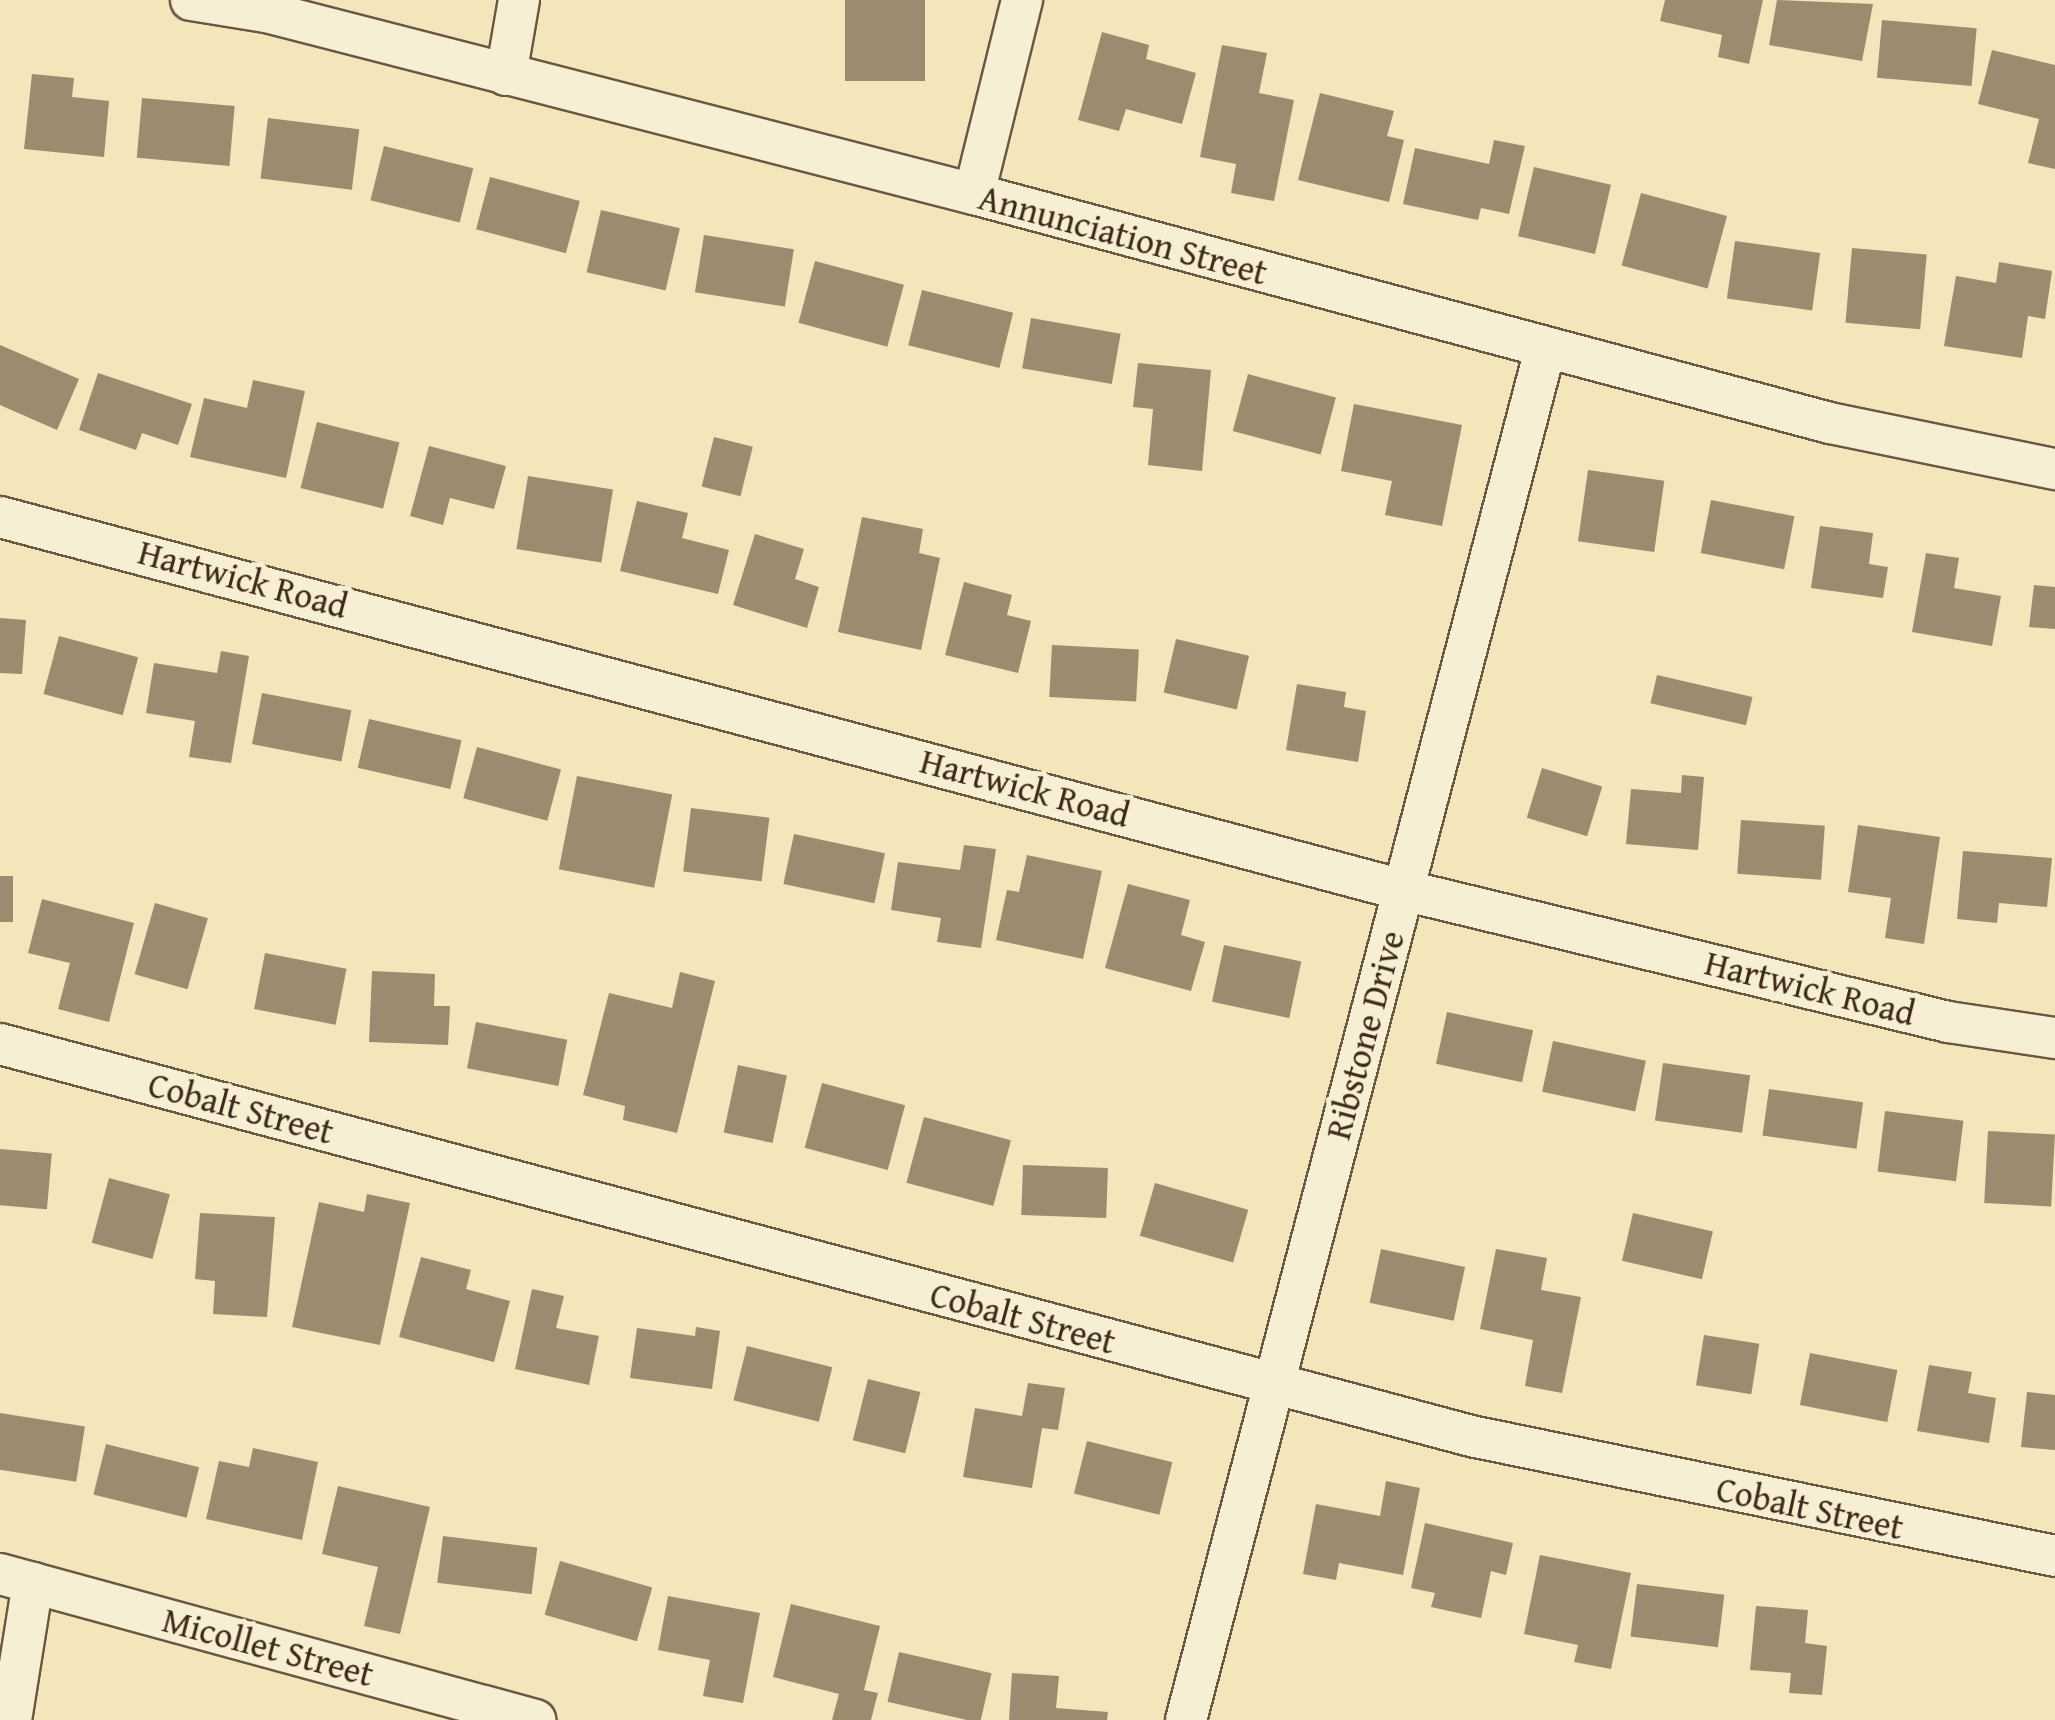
<!DOCTYPE html>
<style>
body{margin:0}
#map{position:relative;width:2055px;height:1720px;overflow:hidden;background:#f3e6bb;font-family:"Gentium Book Plus",serif}
div>[style]{position:absolute}
[style*='--x']{left:calc(var(--x)*1px);top:calc(var(--y)*1px);width:calc(var(--w)*1px);rotate:calc(var(--a)*1deg)}
.building>*{inset:0;background:#9c8b6e;transform-origin:0 0}
.roads{filter:drop-shadow(2px 0 #6b5843) drop-shadow(-2px 0 #6b5843) drop-shadow(0 2px #6b5843) drop-shadow(0 -2px #6b5843)}
.minor>*{height:40px;margin:-20px;padding:0 20px;transform-origin:20px;border-radius:20px;background:#f7efd3}
span{translate:-50% -50%;white-space:nowrap;text-align:center;line-height:1.15;-webkit-text-stroke:10px #f7efd3;paint-order:stroke}
.street-label{font-size:35px;color:#3e291b}
</style>
<div id="map">
<div class="building">
<div style="left:845px;top:0;width:80px;height:81px"></div>
<div style="clip-path:polygon(1665px 0,1763px 0,1749px 64px,1718px 57px,1722px 35px,1660px 21px)"></div>
<div style="clip-path:polygon(1777px 0,1873px 4px,1862px 61px,1769px 45px)"></div>
<div style="left:1882px;top:20px;width:95px;height:58px;rotate:5deg"></div>
<div style="clip-path:polygon(1102px 32px,1149px 45px,1146px 59px,1196px 73px,1182px 124px,1126px 109px,1119px 131px,1078px 120px)"></div>
<div style="clip-path:polygon(1222px 45px,1267px 53px,1259px 93px,1294px 100px,1274px 201px,1231px 193px,1236px 164px,1200px 157px)"></div>
<div style="clip-path:polygon(1992px 50px,2055px 65px,2055px 169px,2028px 163px,2039px 119px,1978px 104px)"></div>
<div style="clip-path:polygon(32px 74px,74px 78px,72px 97px,109px 101px,104px 157px,24px 149px)"></div>
<div style="clip-path:polygon(1320px 93px,1394px 111px,1387px 136px,1404px 140px,1389px 202px,1298px 180px)"></div>
<div style="left:142px;top:98px;width:93px;height:60px;rotate:5deg"></div>
<div style="left:268px;top:118px;width:92px;height:61px;rotate:7deg"></div>
<div style="clip-path:polygon(1494px 140px,1525px 146px,1509px 214px,1481px 208px,1478px 220px,1403px 204px,1415px 148px,1489px 164px)"></div>
<div style="left:384px;top:146px;width:92px;height:56px;rotate:14deg"></div>
<div style="left:1534px;top:167px;width:79px;height:71px;rotate:13deg"></div>
<div style="left:490px;top:177px;width:93px;height:54px;rotate:15deg"></div>
<div style="left:1641px;top:193px;width:89px;height:75px;rotate:15deg"></div>
<div style="left:601px;top:210px;width:81px;height:64px;rotate:13deg"></div>
<div style="left:704px;top:235px;width:91px;height:58px;rotate:9deg"></div>
<div style="left:1735px;top:241px;width:86px;height:58px;rotate:8deg"></div>
<div style="left:1852px;top:248px;width:75px;height:75px;rotate:5deg"></div>
<div style="left:815px;top:261px;width:92px;height:64px;rotate:15deg"></div>
<div style="clip-path:polygon(1999px 262px,2052px 271px,2045px 319px,2028px 316px,2022px 358px,1944px 346px,1956px 276px,1996px 283px)"></div>
<div style="left:922px;top:290px;width:94px;height:57px;rotate:14deg"></div>
<div style="left:1031px;top:318px;width:91px;height:51px;rotate:10deg"></div>
<div style="clip-path:polygon(0 345px,79px 379px,57px 430px,0 405px)"></div>
<div style="clip-path:polygon(1138px 363px,1211px 370px,1202px 471px,1148px 465px,1153px 409px,1133px 407px)"></div>
<div style="clip-path:polygon(98px 373px,192px 404px,178px 445px,142px 433px,136px 450px,79px 430px)"></div>
<div style="left:1248px;top:374px;width:91px;height:59px;rotate:15deg"></div>
<div style="clip-path:polygon(253px 380px,305px 391px,286px 478px,190px 457px,204px 398px,247px 408px)"></div>
<div style="clip-path:polygon(1354px 404px,1462px 425px,1442px 526px,1385px 515px,1392px 481px,1341px 471px)"></div>
<div style="left:317px;top:422px;width:85px;height:68px;rotate:14deg"></div>
<div style="left:714px;top:437px;width:40px;height:51px;rotate:14deg"></div>
<div style="clip-path:polygon(429px 446px,506px 466px,494px 509px,450px 498px,443px 525px,410px 516px)"></div>
<div style="left:1588px;top:470px;width:77px;height:72px;rotate:8deg"></div>
<div style="left:528px;top:476px;width:86px;height:74px;rotate:9deg"></div>
<div style="left:1711px;top:500px;width:85px;height:54px;rotate:11deg"></div>
<div style="clip-path:polygon(637px 501px,688px 513px,682px 538px,729px 550px,718px 594px,620px 571px)"></div>
<div style="clip-path:polygon(862px 517px,923px 529px,919px 553px,940px 558px,921px 650px,838px 632px)"></div>
<div style="clip-path:polygon(1820px 526px,1873px 533px,1869px 564px,1888px 567px,1883px 598px,1811px 588px)"></div>
<div style="clip-path:polygon(755px 534px,804px 549px,795px 579px,819px 587px,807px 628px,733px 605px)"></div>
<div style="clip-path:polygon(1926px 553px,1959px 558px,1954px 588px,2001px 596px,1992px 646px,1912px 632px)"></div>
<div style="clip-path:polygon(964px 582px,1012px 595px,1007px 615px,1031px 621px,1018px 673px,945px 655px)"></div>
<div style="clip-path:polygon(2034px 585px,2055px 587px,2055px 629px,2029px 627px)"></div>
<div style="clip-path:polygon(0 618px,26px 620px,22px 674px,0 673px)"></div>
<div style="left:59px;top:636px;width:82px;height:60px;rotate:15deg"></div>
<div style="left:1176px;top:639px;width:75px;height:55px;rotate:13deg"></div>
<div style="left:1052px;top:645px;width:87px;height:52px;rotate:3deg"></div>
<div style="clip-path:polygon(221px 651px,249px 656px,231px 763px,189px 757px,195px 721px,146px 713px,154px 663px,217px 673px)"></div>
<div style="left:1657px;top:675px;width:98px;height:29px;rotate:13deg"></div>
<div style="clip-path:polygon(1297px 684px,1346px 692px,1344px 707px,1366px 711px,1358px 762px,1286px 750px)"></div>
<div style="left:262px;top:693px;width:91px;height:52px;rotate:11deg"></div>
<div style="left:369px;top:719px;width:95px;height:50px;rotate:13deg"></div>
<div style="left:477px;top:747px;width:87px;height:53px;rotate:15deg"></div>
<div style="left:1542px;top:768px;width:63px;height:52px;rotate:17deg"></div>
<div style="clip-path:polygon(1682px 775px,1704px 777px,1698px 850px,1626px 844px,1631px 789px,1681px 793px)"></div>
<div style="left:577px;top:776px;width:97px;height:95px;rotate:11deg"></div>
<div style="left:691px;top:808px;width:79px;height:64px;rotate:7deg"></div>
<div style="left:1741px;top:820px;width:84px;height:54px;rotate:4deg"></div>
<div style="clip-path:polygon(1858px 825px,1940px 837px,1924px 944px,1885px 938px,1891px 898px,1848px 892px)"></div>
<div style="left:794px;top:834px;width:93px;height:51px;rotate:12deg"></div>
<div style="clip-path:polygon(964px 845px,996px 849px,981px 948px,937px 942px,941px 918px,891px 910px,898px 862px,960px 870px)"></div>
<div style="clip-path:polygon(1963px 851px,2052px 858px,2047px 907px,1999px 903px,1997px 923px,1957px 919px)"></div>
<div style="clip-path:polygon(1027px 855px,1102px 871px,1083px 959px,996px 940px,1007px 890px,1019px 892px)"></div>
<div style="left:0;top:876px;width:13px;height:46px"></div>
<div style="clip-path:polygon(1128px 884px,1190px 900px,1181px 935px,1205px 942px,1191px 991px,1105px 968px)"></div>
<div style="clip-path:polygon(42px 899px,134px 923px,109px 1022px,58px 1009px,70px 963px,28px 953px)"></div>
<div style="left:155px;top:903px;width:55px;height:74px;rotate:16deg"></div>
<div style="left:1224px;top:945px;width:79px;height:58px;rotate:12deg"></div>
<div style="left:265px;top:953px;width:83px;height:57px;rotate:11deg"></div>
<div style="clip-path:polygon(372px 971px,435px 974px,434px 1006px,450px 1006px,448px 1045px,369px 1042px)"></div>
<div style="clip-path:polygon(680px 972px,715px 981px,677px 1133px,623px 1120px,625px 1106px,583px 1095px,609px 993px,672px 1008px)"></div>
<div style="left:1447px;top:1012px;width:88px;height:53px;rotate:12deg"></div>
<div style="left:476px;top:1022px;width:93px;height:47px;rotate:11deg"></div>
<div style="left:1553px;top:1041px;width:95px;height:52px;rotate:12deg"></div>
<div style="left:1663px;top:1063px;width:88px;height:58px;rotate:8deg"></div>
<div style="left:738px;top:1065px;width:50px;height:69px;rotate:12deg"></div>
<div style="left:822px;top:1083px;width:86px;height:67px;rotate:15deg"></div>
<div style="left:1769px;top:1089px;width:95px;height:47px;rotate:8deg"></div>
<div style="left:1885px;top:1111px;width:79px;height:61px;rotate:7deg"></div>
<div style="left:924px;top:1117px;width:90px;height:68px;rotate:15deg"></div>
<div style="left:1988px;top:1131px;width:67px;height:72px;rotate:3deg"></div>
<div style="left:0;top:1149px;width:52px;height:56px;rotate:5deg"></div>
<div style="left:1023px;top:1165px;width:85px;height:50px;rotate:2deg"></div>
<div style="left:109px;top:1178px;width:63px;height:67px;rotate:15deg"></div>
<div style="left:1155px;top:1183px;width:97px;height:55px;rotate:16deg"></div>
<div style="clip-path:polygon(367px 1194px,410px 1203px,380px 1345px,292px 1327px,319px 1202px,364px 1212px)"></div>
<div style="clip-path:polygon(200px 1213px,275px 1217px,267px 1317px,213px 1314px,215px 1281px,195px 1279px)"></div>
<div style="left:1633px;top:1213px;width:82px;height:49px;rotate:13deg"></div>
<div style="left:1381px;top:1249px;width:86px;height:55px;rotate:12deg"></div>
<div style="clip-path:polygon(1496px 1249px,1547px 1258px,1541px 1290px,1581px 1297px,1562px 1393px,1525px 1386px,1533px 1340px,1480px 1329px)"></div>
<div style="clip-path:polygon(421px 1257px,471px 1270px,466px 1289px,510px 1301px,494px 1362px,399px 1337px)"></div>
<div style="clip-path:polygon(532px 1289px,564px 1296px,556px 1328px,599px 1336px,589px 1385px,515px 1369px)"></div>
<div style="clip-path:polygon(696px 1327px,720px 1331px,712px 1389px,630px 1378px,637px 1328px,695px 1336px)"></div>
<div style="left:1704px;top:1335px;width:56px;height:51px;rotate:9deg"></div>
<div style="left:747px;top:1346px;width:88px;height:56px;rotate:14deg"></div>
<div style="left:1810px;top:1353px;width:89px;height:53px;rotate:11deg"></div>
<div style="clip-path:polygon(1929px 1365px,1972px 1372px,1968px 1393px,1996px 1398px,1989px 1443px,1917px 1431px)"></div>
<div style="left:868px;top:1379px;width:54px;height:63px;rotate:14deg"></div>
<div style="clip-path:polygon(1028px 1383px,1065px 1388px,1058px 1430px,1042px 1428px,1032px 1488px,963px 1477px,975px 1408px,1022px 1416px)"></div>
<div style="clip-path:polygon(2027px 1392px,2055px 1395px,2055px 1450px,2021px 1447px)"></div>
<div style="left:0;top:1413px;width:86px;height:56px;rotate:9deg"></div>
<div style="left:1087px;top:1441px;width:88px;height:54px;rotate:14deg"></div>
<div style="left:106px;top:1444px;width:96px;height:52px;rotate:14deg"></div>
<div style="clip-path:polygon(253px 1448px,318px 1462px,302px 1540px,206px 1519px,219px 1461px,249px 1467px)"></div>
<div style="clip-path:polygon(1386px 1481px,1420px 1488px,1403px 1575px,1339px 1563px,1336px 1580px,1303px 1574px,1316px 1504px,1380px 1516px)"></div>
<div style="clip-path:polygon(338px 1486px,430px 1507px,400px 1634px,364px 1626px,378px 1567px,322px 1554px)"></div>
<div style="clip-path:polygon(1425px 1523px,1513px 1543px,1506px 1575px,1491px 1571px,1481px 1618px,1431px 1607px,1435px 1593px,1411px 1588px)"></div>
<div style="left:443px;top:1536px;width:95px;height:47px;rotate:7deg"></div>
<div style="clip-path:polygon(1540px 1555px,1631px 1573px,1611px 1669px,1574px 1662px,1578px 1645px,1524px 1634px)"></div>
<div style="left:560px;top:1561px;width:96px;height:56px;rotate:16deg"></div>
<div style="left:1637px;top:1584px;width:88px;height:53px;rotate:7deg"></div>
<div style="clip-path:polygon(668px 1596px,760px 1613px,743px 1703px,703px 1696px,710px 1660px,658px 1650px)"></div>
<div style="clip-path:polygon(791px 1604px,880px 1626px,864px 1690px,878px 1693px,871px 1720px,832px 1720px,839px 1694px,773px 1677px)"></div>
<div style="clip-path:polygon(1756px 1606px,1808px 1610px,1805px 1643px,1827px 1646px,1822px 1695px,1789px 1693px,1791px 1673px,1750px 1670px)"></div>
<div style="left:899px;top:1652px;width:95px;height:51px;rotate:13deg"></div>
<div style="clip-path:polygon(1012px 1673px,1059px 1676px,1056px 1708px,1108px 1712px,1107px 1720px,1009px 1720px)"></div>
</div>
<div class="roads">
<div class="minor">
<div style="--x:191;--y:0;--w:76;--a:9.1"></div>
<div style="--x:266;--y:12;--w:731;--a:14.42"></div>
<div style="--x:974;--y:194;--w:886;--a:14.98"></div>
<div style="--x:1830;--y:423;--w:230;--a:11.6"></div>
<div style="--x:506;--y:75;--w:76;--a:-80.2"></div>
<div style="--x:974;--y:194;--w:200;--a:-76.1"></div>
<div style="--x:0;--y:517;--w:1452;--a:14.89"></div>
<div style="--x:1403;--y:890;--w:561;--a:13.61"></div>
<div style="--x:1948;--y:1022;--w:108;--a:8.5"></div>
<div style="--x:0;--y:1044;--w:1522;--a:14.92"></div>
<div style="--x:1471;--y:1436;--w:596;--a:11.61"></div>
<div style="--x:0;--y:1574;--w:555;--a:15.26"></div>
<div style="--x:11;--y:1720;--w:139;--a:-80.9"></div>
<div style="--x:1186;--y:1720;--w:1416;--a:-75.32"></div>
</div>
</div>
<div class="street-label">
<span style="left:1123px;top:235px;rotate:15deg">Annunciation Street</span>
<span style="left:243px;top:579px;rotate:15deg">Hartwick Road</span>
<span style="left:1025px;top:788px;rotate:15deg">Hartwick Road</span>
<span style="left:1810px;top:988px;rotate:14deg">Hartwick Road</span>
<span style="left:1365px;top:1035px;rotate:-75deg">Ribstone Drive</span>
<span style="left:241px;top:1108px;rotate:15deg">Cobalt Street</span>
<span style="left:1023px;top:1318px;rotate:15deg">Cobalt Street</span>
<span style="left:1810px;top:1508px;rotate:12deg">Cobalt Street</span>
<span style="left:268px;top:1647px;rotate:15deg">Micollet Street</span>
</div>
</div>
